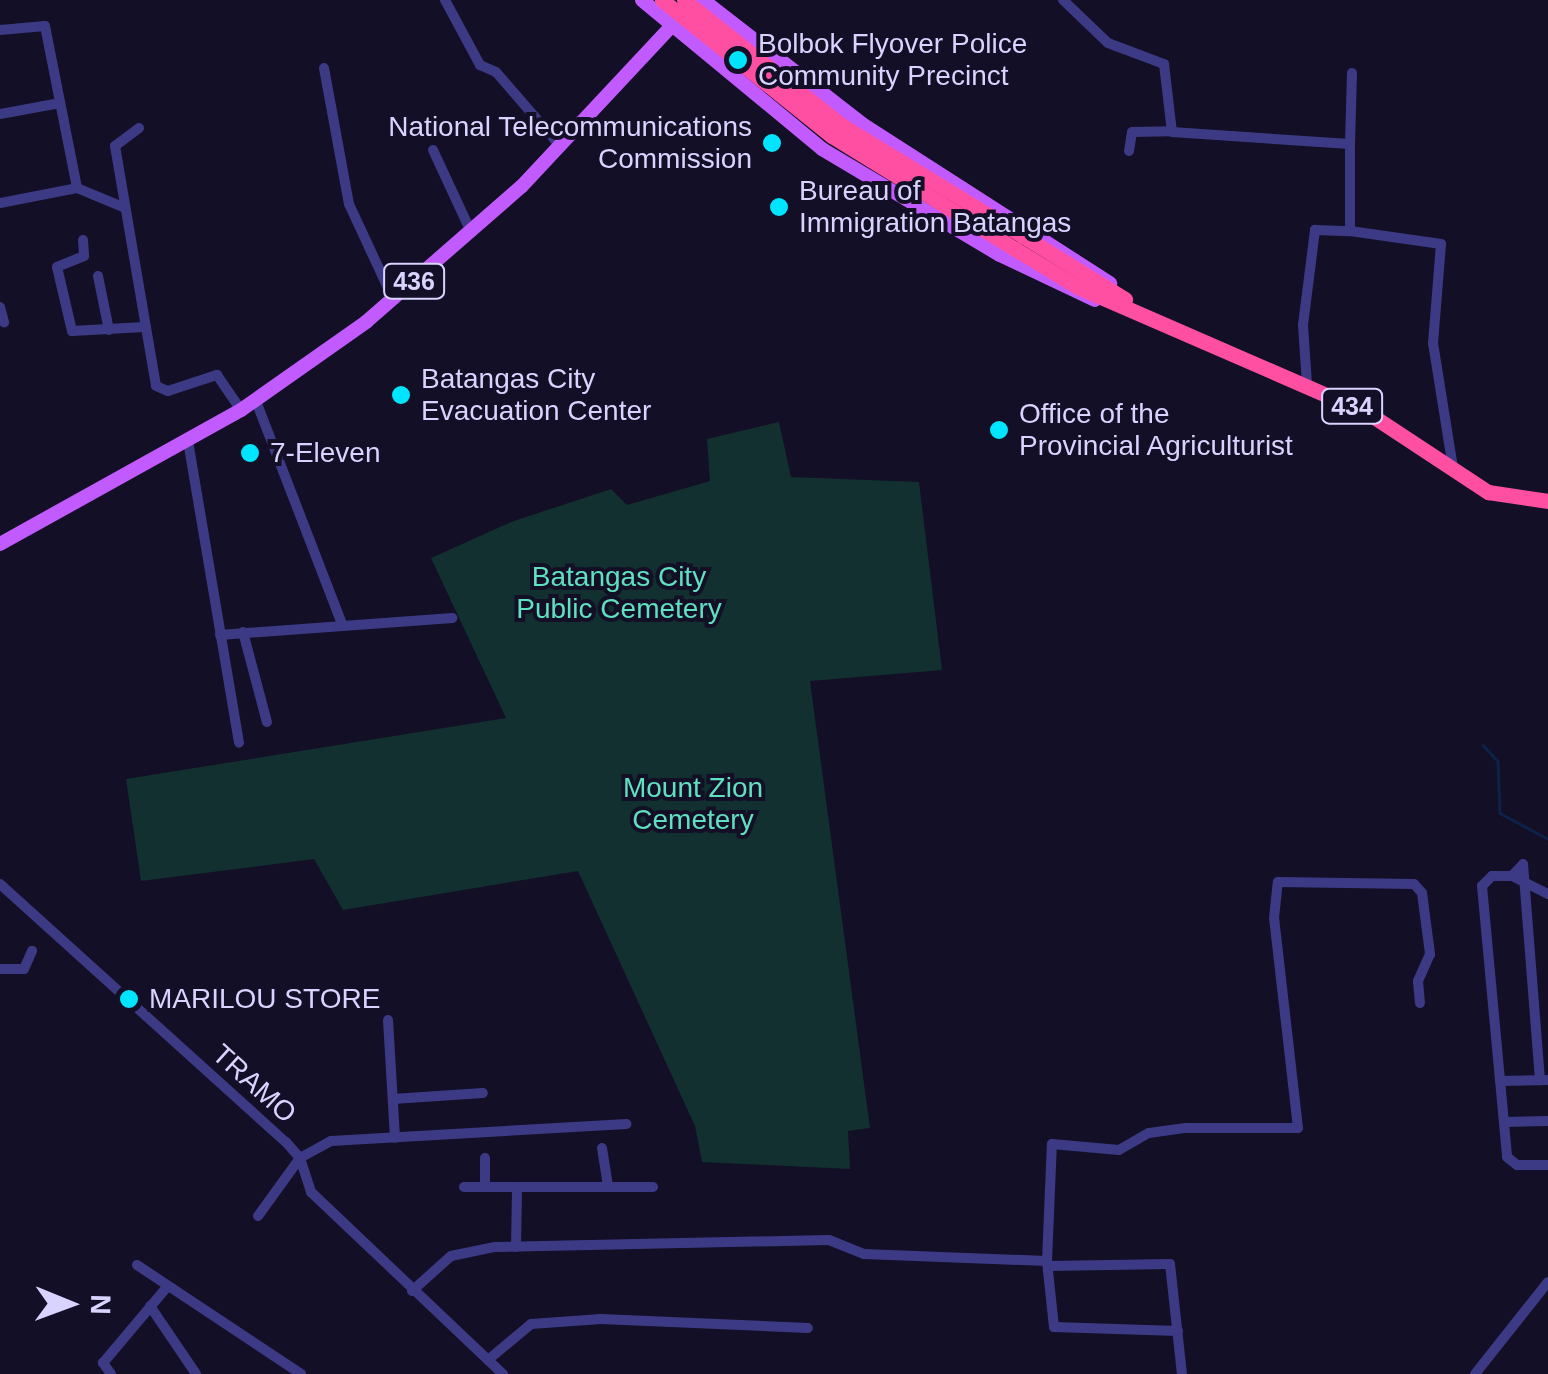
<!DOCTYPE html>
<style>
body{margin:0}
#map{position:relative;width:1548px;height:1374px;overflow:hidden;background:#130f26;font-family:Arial,sans-serif}
div>[style]{position:absolute}
[style*='--x']{left:calc(var(--x)*1px);top:calc(var(--y)*1px);width:calc(var(--w)*1px);rotate:calc(var(--a)*1deg)}
.green>*{inset:0;background:#12302f}
.stream>*{height:2.5px;margin:-1.25px;padding:0 1.25px;transform-origin:1.25px;border-radius:1.25px;background:#0c2248}
.minor>*{height:10px;margin:-5px;padding:0 5px;transform-origin:5px;border-radius:5px;background:#3d3a85}
.major>*{height:14px;margin:-7px;padding:0 7px;transform-origin:7px;border-radius:7px;background:#c25bff}
.highway>*{height:15px;margin:-7.5px;padding:0 7.5px;transform-origin:7.5px;border-radius:7.5px;background:#ff4fa3}
.highway-bridge>*{height:15px;margin:-7.5px;padding:0 7.5px;transform-origin:7.5px;border-radius:7.5px;background:#ff4fa3}
.dots>*{width:28px;height:28px;translate:-50% -50%;box-sizing:border-box;border:5px solid #130f26;border-radius:50%}
span{translate:-50% -50%;white-space:nowrap;text-align:center;line-height:1.15;-webkit-text-stroke:8px #130f26;paint-order:stroke}
.shield-label span{padding:2px 8px;background:#130f26;border:2px solid;border-radius:8px;-webkit-text-stroke-width:0}
.shield-label{font-size:25px;color:#d9d4ff;font-weight:700}
.poi-label{font-size:28px;color:#d9d4ff}
.left{translate:0 -50%;text-align:left}
.right{translate:-100% -50%;text-align:right}
.park-label{font-size:28px;color:#5fe0c0}
.street-label{font-size:28px;color:#d9d4ff}
.north{position:absolute;left:20px;top:1254px;width:100px;height:100px;-webkit-text-stroke:8px #130f26;paint-order:stroke;rotate:91deg;font-size:28px;font-weight:700;line-height:40px;text-align:center;color:#d9d4ff}
.north::after{content:'';display:block;margin:auto;width:35px;height:45px;background:#d9d4ff;clip-path:polygon(50% 0,100% 100%,50% 72%,0 100%)}
</style>
<div id="map">
<div class="green">
<div style="clip-path:polygon(779px 422px,791px 477px,919px 482px,942px 670px,810px 681px,870px 1128px,848px 1131px,850px 1169px,702px 1162px,695px 1126px,578px 871px,343px 910px,314px 859px,141px 881px,126px 779px,506px 718px,431px 558px,511px 522px,611px 489px,627px 505px,710px 481px,707px 439px)"></div>
</div>
<div class="stream">
<div style="--x:1483;--y:745;--w:22;--a:47"></div>
<div style="--x:1498;--y:761;--w:52;--a:87.8"></div>
<div style="--x:1500;--y:813;--w:55;--a:28.4"></div>
</div>
<div class="minor">
<div style="--x:445;--y:0;--w:74;--a:61.7"></div>
<div style="--x:480;--y:65;--w:17;--a:24"></div>
<div style="--x:496;--y:72;--w:99;--a:49.1"></div>
<div style="--x:1063;--y:0;--w:62;--a:43.7"></div>
<div style="--x:1108;--y:43;--w:60;--a:20.6"></div>
<div style="--x:1164;--y:64;--w:68;--a:83.3"></div>
<div style="--x:1172;--y:132;--w:178;--a:3.9"></div>
<div style="--x:1350;--y:144;--w:87;--a:90"></div>
<div style="--x:1350;--y:231;--w:92;--a:8.1"></div>
<div style="--x:1441;--y:244;--w:99;--a:94.6"></div>
<div style="--x:1433;--y:343;--w:127;--a:80.9"></div>
<div style="--x:0;--y:30;--w:45;--a:-5.1"></div>
<div style="--x:45;--y:26;--w:165;--a:78.8"></div>
<div style="--x:324;--y:68;--w:138;--a:79.6"></div>
<div style="--x:349;--y:204;--w:105;--a:65.1"></div>
<div style="--x:0;--y:114;--w:61;--a:-10.4"></div>
<div style="--x:139;--y:128;--w:30;--a:143"></div>
<div style="--x:115;--y:146;--w:243;--a:80.3"></div>
<div style="--x:156;--y:386;--w:13;--a:23"></div>
<div style="--x:168;--y:391;--w:52;--a:-18.1"></div>
<div style="--x:217;--y:375;--w:42;--a:55.6"></div>
<div style="--x:1350;--y:144;--w:71;--a:-88.4"></div>
<div style="--x:433;--y:150;--w:90;--a:65.1"></div>
<div style="--x:1129;--y:151;--w:19;--a:-81"></div>
<div style="--x:1132;--y:132;--w:39;--a:-1"></div>
<div style="--x:0;--y:203;--w:78;--a:-11"></div>
<div style="--x:77;--y:188;--w:52;--a:22.6"></div>
<div style="--x:83;--y:240;--w:16;--a:86"></div>
<div style="--x:84;--y:256;--w:29;--a:158"></div>
<div style="--x:57;--y:267;--w:66;--a:76.8"></div>
<div style="--x:72;--y:331;--w:72;--a:-3.2"></div>
<div style="--x:98;--y:276;--w:55;--a:78.5"></div>
<div style="--x:0;--y:307;--w:16;--a:75"></div>
<div style="--x:1307;--y:384;--w:59;--a:-93.9"></div>
<div style="--x:1303;--y:325;--w:96;--a:-82.8"></div>
<div style="--x:1315;--y:230;--w:35;--a:2"></div>
<div style="--x:256;--y:401;--w:241;--a:68.9"></div>
<div style="--x:188;--y:441;--w:306;--a:80.4"></div>
<div style="--x:243;--y:632;--w:93;--a:75.1"></div>
<div style="--x:220;--y:635;--w:233;--a:-4.2"></div>
<div style="--x:1512;--y:876;--w:16;--a:-47"></div>
<div style="--x:1523;--y:864;--w:217;--a:85.5"></div>
<div style="--x:0;--y:884;--w:385;--a:42.1"></div>
<div style="--x:286;--y:1142;--w:21;--a:49"></div>
<div style="--x:300;--y:1158;--w:36;--a:72"></div>
<div style="--x:311;--y:1192;--w:265;--a:43.5"></div>
<div style="--x:1548;--y:894;--w:40;--a:-153.4"></div>
<div style="--x:1512;--y:876;--w:20;--a:180"></div>
<div style="--x:1492;--y:876;--w:14;--a:135"></div>
<div style="--x:1482;--y:886;--w:272;--a:84.7"></div>
<div style="--x:1507;--y:1157;--w:13;--a:39"></div>
<div style="--x:1517;--y:1165;--w:31;--a:0"></div>
<div style="--x:0;--y:969;--w:24;--a:0"></div>
<div style="--x:24;--y:969;--w:20;--a:-66"></div>
<div style="--x:388;--y:1020;--w:118;--a:86.6"></div>
<div style="--x:1500;--y:1081;--w:48;--a:-1.2"></div>
<div style="--x:393;--y:1099;--w:90;--a:-3.8"></div>
<div style="--x:1504;--y:1122;--w:44;--a:-1.3"></div>
<div style="--x:602;--y:1148;--w:39;--a:81"></div>
<div style="--x:485;--y:1158;--w:29;--a:90"></div>
<div style="--x:464;--y:1187;--w:189;--a:0"></div>
<div style="--x:258;--y:1216;--w:72;--a:-54.1"></div>
<div style="--x:300;--y:1158;--w:35;--a:-29"></div>
<div style="--x:331;--y:1141;--w:296;--a:-3.3"></div>
<div style="--x:516;--y:1247;--w:60;--a:-89"></div>
<div style="--x:137;--y:1265;--w:197;--a:33.6"></div>
<div style="--x:1048;--y:1266;--w:122;--a:-0.9"></div>
<div style="--x:1170;--y:1264;--w:111;--a:83.8"></div>
<div style="--x:412;--y:1291;--w:52;--a:-41.9"></div>
<div style="--x:451;--y:1256;--w:45;--a:-11.6"></div>
<div style="--x:495;--y:1247;--w:334;--a:-1.2"></div>
<div style="--x:829;--y:1240;--w:38;--a:22"></div>
<div style="--x:864;--y:1254;--w:183;--a:2.2"></div>
<div style="--x:150;--y:1306;--w:82;--a:55.9"></div>
<div style="--x:1178;--y:1331;--w:124;--a:-178.2"></div>
<div style="--x:1054;--y:1327;--w:66;--a:-96.1"></div>
<div style="--x:1047;--y:1261;--w:117;--a:-87.6"></div>
<div style="--x:1052;--y:1144;--w:67;--a:5.1"></div>
<div style="--x:1119;--y:1150;--w:34;--a:-30"></div>
<div style="--x:1149;--y:1133;--w:37;--a:-8"></div>
<div style="--x:1186;--y:1128;--w:112;--a:0"></div>
<div style="--x:1298;--y:1128;--w:211;--a:-96.5"></div>
<div style="--x:1274;--y:918;--w:36;--a:-84"></div>
<div style="--x:1278;--y:882;--w:136;--a:0.8"></div>
<div style="--x:1414;--y:884;--w:12;--a:48"></div>
<div style="--x:1422;--y:893;--w:62;--a:82.5"></div>
<div style="--x:1430;--y:954;--w:30;--a:114"></div>
<div style="--x:1418;--y:981;--w:22;--a:85"></div>
<div style="--x:488;--y:1360;--w:56;--a:-39.9"></div>
<div style="--x:531;--y:1324;--w:70;--a:-4.1"></div>
<div style="--x:601;--y:1319;--w:207;--a:2.5"></div>
<div style="--x:111;--y:1374;--w:14;--a:-126"></div>
<div style="--x:103;--y:1363;--w:99;--a:-49.9"></div>
<div style="--x:1475;--y:1374;--w:117;--a:-51.6"></div>
</div>
<div class="major">
<div style="--x:642;--y:0;--w:234;--a:39.6"></div>
<div style="--x:822;--y:149;--w:207;--a:30.8"></div>
<div style="--x:1000;--y:255;--w:105;--a:25.3"></div>
<div style="--x:703;--y:0;--w:202;--a:37.9"></div>
<div style="--x:862;--y:124;--w:295;--a:32.7"></div>
<div style="--x:0;--y:544;--w:276;--a:-29.1"></div>
<div style="--x:241;--y:410;--w:153;--a:-35.1"></div>
<div style="--x:366;--y:322;--w:206;--a:-41.1"></div>
<div style="--x:521;--y:187;--w:256;--a:-46.9"></div>
</div>
<div class="highway">
<div style="--x:1023;--y:236;--w:120;--a:31.7"></div>
<div style="--x:1015;--y:249;--w:74;--a:31.1"></div>
<div style="--x:1078;--y:287;--w:316;--a:23.5"></div>
<div style="--x:1368;--y:413;--w:144;--a:33.4"></div>
<div style="--x:1488;--y:492;--w:61;--a:8.5"></div>
</div>
<div class="highway-bridge">
<div style="--x:662;--y:0;--w:218;--a:38.7"></div>
<div style="--x:832;--y:136;--w:215;--a:31.7"></div>
<div style="--x:684;--y:0;--w:201;--a:38.5"></div>
<div style="--x:841;--y:125;--w:213;--a:31.4"></div>
</div>
<div class="dots">
<div style="left:738px;top:60px;background:#00e5ff"></div>
<div style="left:772px;top:143px;background:#00e5ff"></div>
<div style="left:779px;top:207px;background:#00e5ff"></div>
<div style="left:401px;top:395px;background:#00e5ff"></div>
<div style="left:999px;top:430px;background:#00e5ff"></div>
<div style="left:250px;top:453px;background:#00e5ff"></div>
<div style="left:129px;top:999px;background:#00e5ff"></div>
</div>
<div class="shield-label">
<span style="left:414px;top:281px">436</span>
<span style="left:1352px;top:406px">434</span>
</div>
<div class="poi-label">
<span class="left" style="left:758px;top:60px">Bolbok Flyover Police<br>Community Precinct</span>
<span class="right" style="left:752px;top:143px">National Telecommunications<br>Commission</span>
<span class="left" style="left:799px;top:207px">Bureau of<br>Immigration Batangas</span>
<span class="left" style="left:421px;top:395px">Batangas City<br>Evacuation Center</span>
<span class="left" style="left:1019px;top:430px">Office of the<br>Provincial Agriculturist</span>
<span class="left" style="left:270px;top:453px">7-Eleven</span>
<span class="left" style="left:149px;top:999px">MARILOU STORE</span>
</div>
<div class="park-label">
<span style="left:619px;top:593px">Batangas City<br>Public Cemetery</span>
<span style="left:693px;top:804px">Mount Zion<br>Cemetery</span>
</div>
<div class="street-label">
<span style="left:254px;top:1084px;rotate:42deg">TRAMO</span>
</div>
<div class="north">N</div>
</div>
